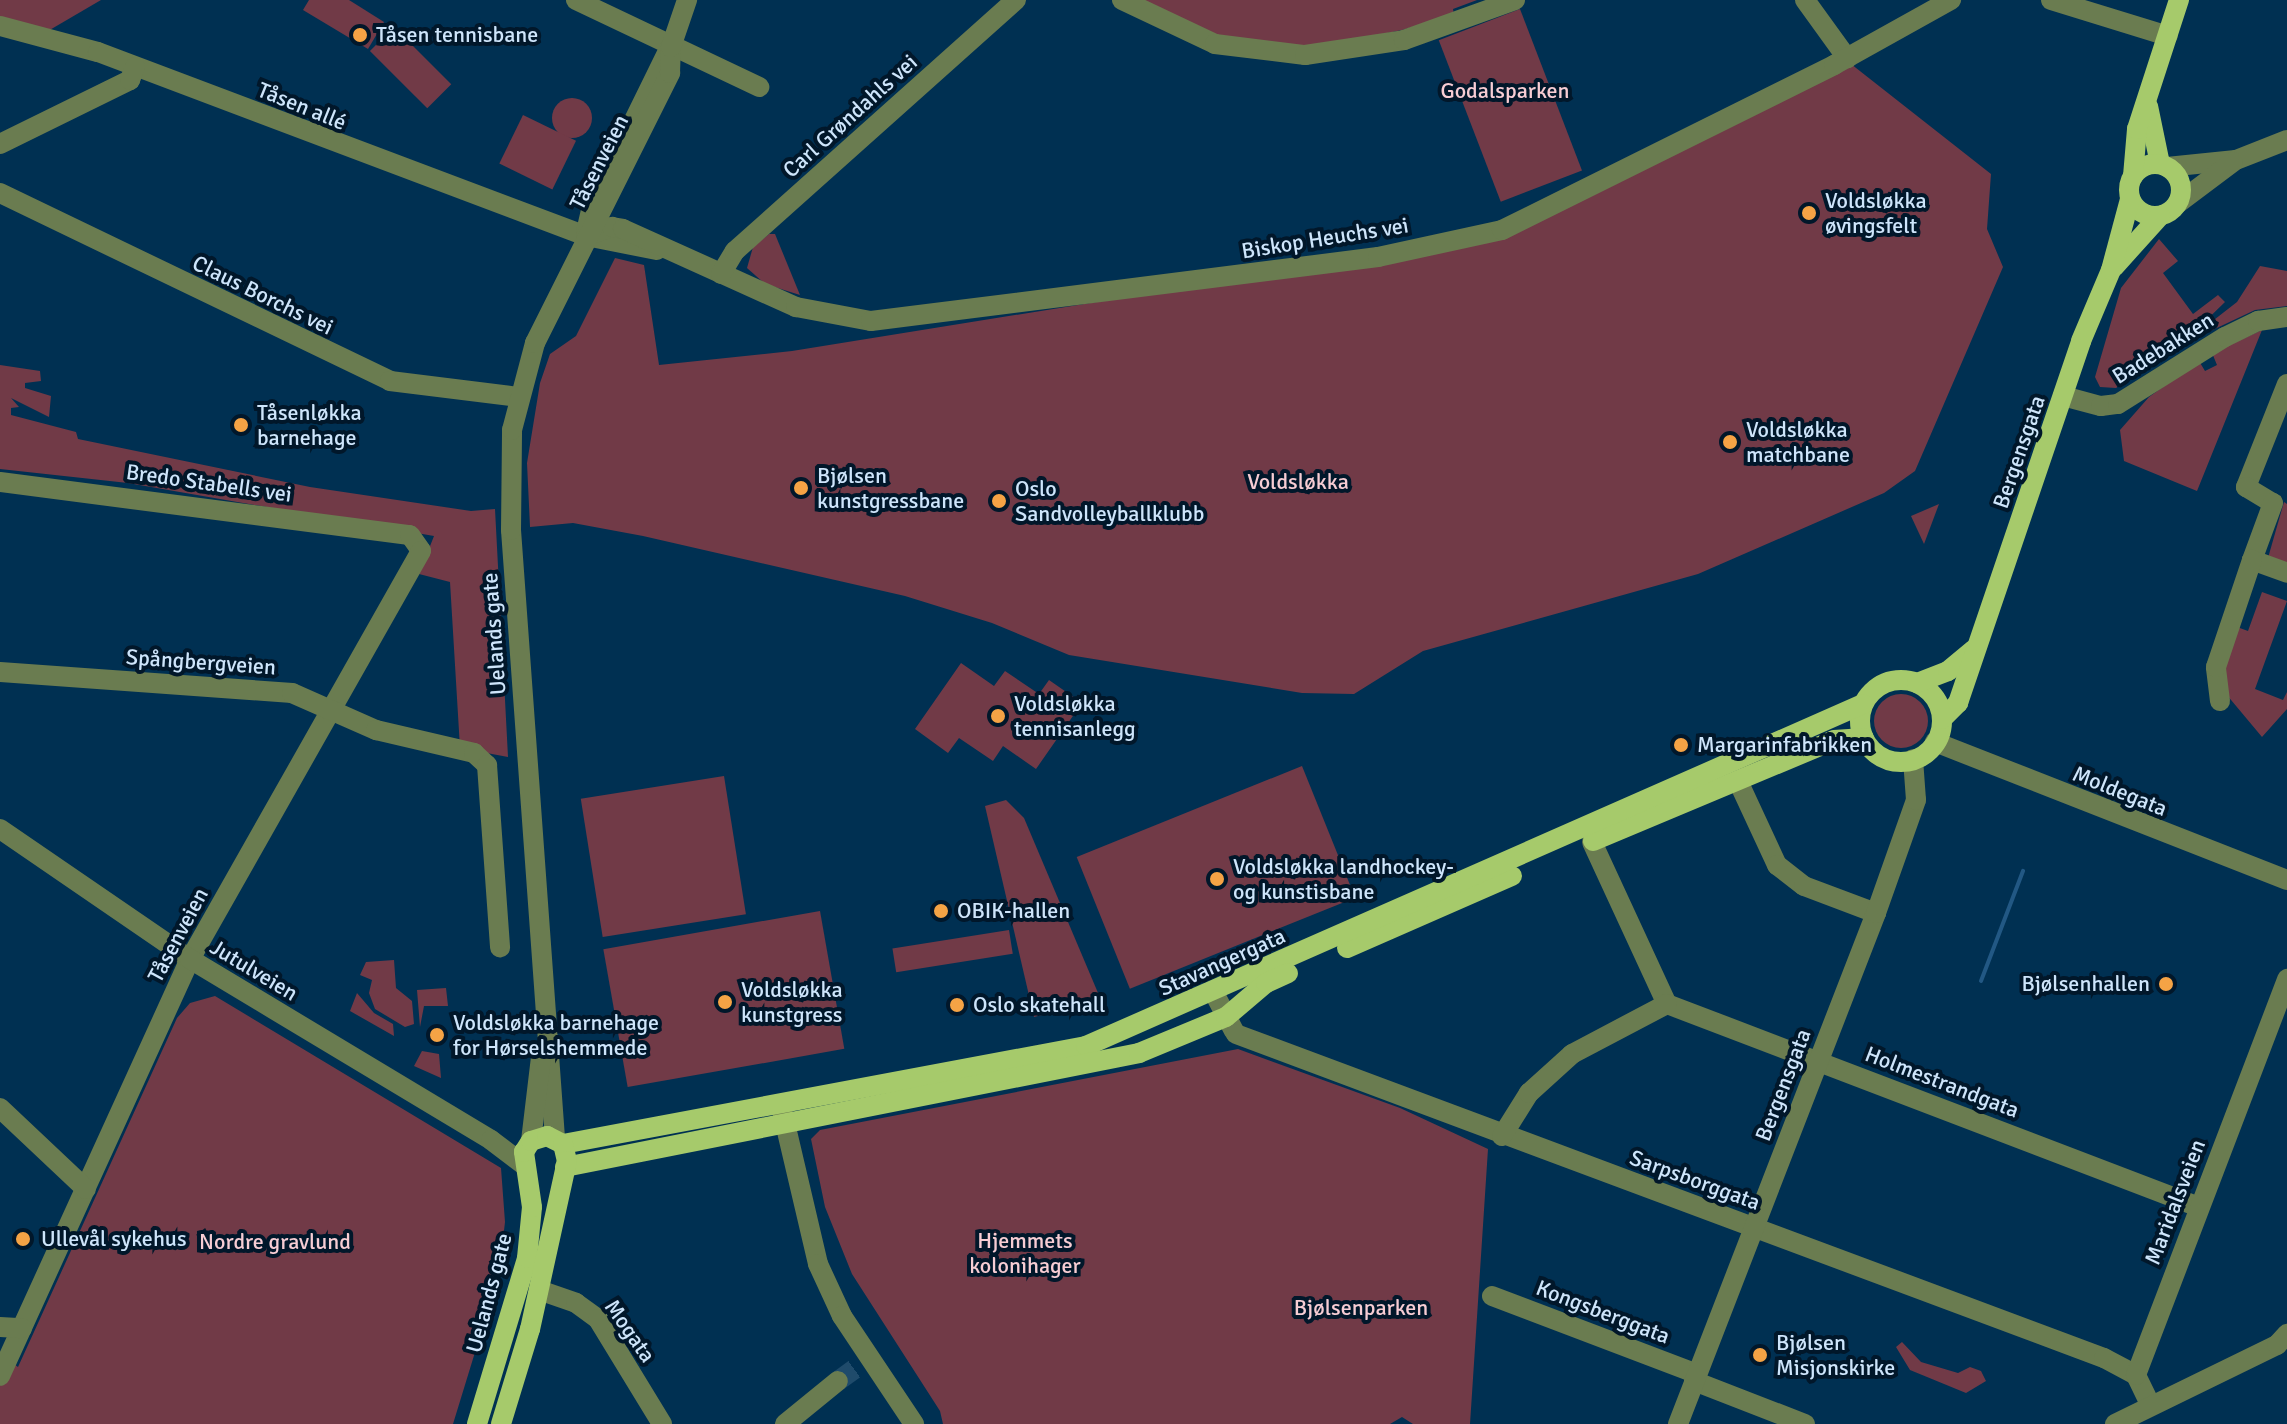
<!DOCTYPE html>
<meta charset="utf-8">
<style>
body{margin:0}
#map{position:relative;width:2287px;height:1424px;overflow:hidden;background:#003052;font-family:Signika,sans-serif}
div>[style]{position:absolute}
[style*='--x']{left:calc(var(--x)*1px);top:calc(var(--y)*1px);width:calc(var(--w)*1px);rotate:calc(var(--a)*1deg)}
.green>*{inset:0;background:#713a47;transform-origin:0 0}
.round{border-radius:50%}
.stream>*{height:4px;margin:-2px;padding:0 2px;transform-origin:2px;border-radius:2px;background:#225884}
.minor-tunnel>*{height:20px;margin-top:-10px;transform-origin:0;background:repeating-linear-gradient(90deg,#1f4b6b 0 20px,transparent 0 30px)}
.minor>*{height:20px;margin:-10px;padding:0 10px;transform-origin:10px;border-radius:10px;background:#6a7c50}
.major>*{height:20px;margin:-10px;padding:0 10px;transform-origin:10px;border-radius:10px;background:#a6ca6b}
.major>.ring{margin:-10px;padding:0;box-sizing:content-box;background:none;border:20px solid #a6ca6b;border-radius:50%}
.dots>*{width:22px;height:22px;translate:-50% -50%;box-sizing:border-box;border:4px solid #01172a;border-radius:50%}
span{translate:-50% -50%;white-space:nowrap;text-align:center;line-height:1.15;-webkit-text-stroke:8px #01172a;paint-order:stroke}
.poi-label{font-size:22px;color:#cee5fb}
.left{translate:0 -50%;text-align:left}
.right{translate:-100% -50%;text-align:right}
.park-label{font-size:22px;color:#f7cdd4}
.street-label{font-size:22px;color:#cee5fb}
</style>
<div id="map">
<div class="green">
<div style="clip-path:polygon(0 0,101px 0,36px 38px,0 27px)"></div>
<div style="clip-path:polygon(309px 0,349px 0,384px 22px,368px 49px,303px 10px)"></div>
<div style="clip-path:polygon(1133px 0,1477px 0,1453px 9px,1454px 15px,1402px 30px,1311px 49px,1222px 37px)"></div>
<div style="left:1520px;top:9px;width:173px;height:87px;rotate:69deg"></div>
<div style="left:394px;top:27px;width:81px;height:34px;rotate:45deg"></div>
<div style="clip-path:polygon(1851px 64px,1991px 174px,1987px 229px,2003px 267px,1915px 471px,1884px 493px,1698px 574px,1423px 651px,1354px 694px,1302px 693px,1069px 655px,992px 623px,905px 596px,643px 536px,573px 523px,530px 527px,527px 463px,540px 383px,550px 354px,576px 336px,615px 258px,644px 265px,659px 365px,792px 351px,1357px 260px,1502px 227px)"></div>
<div class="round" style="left:552px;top:98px;width:40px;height:40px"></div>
<div style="left:523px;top:115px;width:59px;height:54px;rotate:26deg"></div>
<div style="clip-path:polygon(769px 234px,775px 234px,800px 295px,765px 284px,747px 268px,753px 247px)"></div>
<div style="clip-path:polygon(2159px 239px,2178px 261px,2163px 273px,2193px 314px,2218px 295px,2225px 302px,2188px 338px,2116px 388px,2100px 387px,2095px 377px,2121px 288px)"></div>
<div style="clip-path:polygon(2260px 266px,2287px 271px,2287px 306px,2255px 310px,2204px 334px,2210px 323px,2237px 302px)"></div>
<div style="clip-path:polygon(2262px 330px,2197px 491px,2124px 461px,2120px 430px,2149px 397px,2199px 361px,2205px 371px,2217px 365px,2212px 353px)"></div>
<div style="clip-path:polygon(0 365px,40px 371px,41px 381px,25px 383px,25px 388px,51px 396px,49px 417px,11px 398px,19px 407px,11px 408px,11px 415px,76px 432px,78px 439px,310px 487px,471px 511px,495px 509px,508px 757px,460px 748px,450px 582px,419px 574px,434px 536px,128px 483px,0 469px)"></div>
<div style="clip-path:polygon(2284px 502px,2287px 504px,2287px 566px,2268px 558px)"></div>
<div style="clip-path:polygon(1939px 504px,1924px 544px,1911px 516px)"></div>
<div style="clip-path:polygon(2262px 592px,2287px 601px,2255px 689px,2283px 700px,2287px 692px,2287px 709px,2262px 737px,2216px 682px,2237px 627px,2248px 631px)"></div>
<div style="clip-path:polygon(961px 663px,994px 686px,1005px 671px,1039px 694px,1049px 680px,1082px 703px,1036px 769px,1003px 746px,993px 761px,959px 738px,948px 753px,915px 729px)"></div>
<div class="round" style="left:1874px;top:694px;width:54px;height:54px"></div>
<div style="left:1302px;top:766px;width:142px;height:243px;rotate:68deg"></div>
<div style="left:724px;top:776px;width:140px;height:145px;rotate:81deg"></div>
<div style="clip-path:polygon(1006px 800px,1024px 818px,1101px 1000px,1034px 1017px,985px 806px)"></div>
<div style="left:820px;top:911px;width:140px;height:220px;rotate:80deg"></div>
<div style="left:1009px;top:930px;width:24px;height:118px;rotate:81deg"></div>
<div style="clip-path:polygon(394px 960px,396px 988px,412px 1001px,414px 1024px,405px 1027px,375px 1009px,369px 993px,372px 980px,360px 975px,366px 962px)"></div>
<div style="clip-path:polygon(446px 988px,448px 1006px,424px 1006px,420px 1027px,417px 990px)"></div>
<div style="clip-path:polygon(357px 993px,374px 1013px,393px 1024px,394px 1036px,350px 1011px)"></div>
<div style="clip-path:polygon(215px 996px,501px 1168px,505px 1222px,499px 1274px,453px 1424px,0 1424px,0 1354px,18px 1367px,177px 1018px,190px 1003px)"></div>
<div style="clip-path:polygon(1238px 1049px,1400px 1108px,1488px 1149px,1470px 1424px,1413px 1424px,1402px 1417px,1390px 1424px,943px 1424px,940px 1411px,852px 1274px,825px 1207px,811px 1139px,820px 1130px)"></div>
<div style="clip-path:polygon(422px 1051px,439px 1054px,441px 1078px,414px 1066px)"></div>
<div style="clip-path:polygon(1902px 1342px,1921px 1362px,1958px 1373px,1970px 1367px,1981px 1371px,1986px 1381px,1966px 1393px,1910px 1370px,1896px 1347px)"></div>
</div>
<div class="stream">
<div style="--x:1981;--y:981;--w:118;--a:-69.1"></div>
</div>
<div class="minor-tunnel">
<div style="--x:838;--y:1381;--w:27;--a:-36"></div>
</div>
<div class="minor">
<div style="--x:576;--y:0;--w:203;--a:25.4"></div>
<div style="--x:1122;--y:0;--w:103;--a:25.3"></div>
<div style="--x:1215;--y:44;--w:91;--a:7"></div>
<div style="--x:1305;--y:55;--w:100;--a:-8.6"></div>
<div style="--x:1404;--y:40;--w:118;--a:-19.8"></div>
<div style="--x:1805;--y:0;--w:72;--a:54.1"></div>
<div style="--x:2051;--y:0;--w:122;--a:17.1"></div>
<div style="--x:0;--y:26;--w:101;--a:14.9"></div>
<div style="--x:98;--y:52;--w:522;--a:20.66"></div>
<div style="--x:586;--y:236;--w:72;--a:11.2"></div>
<div style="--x:0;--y:144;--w:145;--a:-26.2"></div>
<div style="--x:130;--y:80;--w:14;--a:-69"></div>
<div style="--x:2167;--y:167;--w:69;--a:-5.8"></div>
<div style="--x:2236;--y:160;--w:55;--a:-21.4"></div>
<div style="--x:0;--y:193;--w:433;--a:25.7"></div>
<div style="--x:390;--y:381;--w:130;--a:7.1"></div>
<div style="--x:2177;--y:204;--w:70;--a:-36.9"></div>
<div style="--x:586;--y:232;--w:27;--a:-77"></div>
<div style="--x:592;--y:206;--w:177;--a:-63.9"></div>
<div style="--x:586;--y:236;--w:28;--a:-19"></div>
<div style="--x:612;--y:227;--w:11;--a:10"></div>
<div style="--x:623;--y:229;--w:190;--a:24.3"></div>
<div style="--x:796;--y:307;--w:76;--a:10.6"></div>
<div style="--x:871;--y:321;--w:511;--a:-7.19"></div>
<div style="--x:1378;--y:257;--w:127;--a:-12.3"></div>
<div style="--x:1502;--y:230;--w:371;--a:-26.4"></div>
<div style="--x:1834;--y:65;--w:134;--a:-29.1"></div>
<div style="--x:721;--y:274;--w:27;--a:-59"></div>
<div style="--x:735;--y:251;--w:377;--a:-41.8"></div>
<div style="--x:2287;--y:384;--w:111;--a:111.7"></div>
<div style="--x:2246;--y:487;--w:31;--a:31"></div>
<div style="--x:2273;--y:503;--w:61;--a:110.2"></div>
<div style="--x:2252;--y:560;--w:37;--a:20"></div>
<div style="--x:2063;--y:396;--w:39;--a:15"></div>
<div style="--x:2101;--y:406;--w:17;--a:-7"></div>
<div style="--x:2118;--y:404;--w:126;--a:-32.1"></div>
<div style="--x:2225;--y:337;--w:37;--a:-26"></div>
<div style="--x:2258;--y:321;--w:29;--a:-8"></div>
<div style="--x:0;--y:482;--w:413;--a:7.4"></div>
<div style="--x:410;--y:535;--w:19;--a:55"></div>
<div style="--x:421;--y:551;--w:469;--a:119.5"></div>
<div style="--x:190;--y:959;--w:458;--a:114.5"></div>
<div style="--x:0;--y:672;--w:293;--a:4.1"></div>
<div style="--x:292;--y:693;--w:92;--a:23.8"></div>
<div style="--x:376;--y:730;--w:101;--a:13.2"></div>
<div style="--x:474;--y:753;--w:18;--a:43"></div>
<div style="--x:487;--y:765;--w:183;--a:85.9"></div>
<div style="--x:2220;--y:701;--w:34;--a:-97"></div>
<div style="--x:2216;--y:667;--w:113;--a:-71.4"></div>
<div style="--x:1935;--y:742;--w:378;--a:21.4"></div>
<div style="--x:1738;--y:781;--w:93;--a:65.1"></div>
<div style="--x:1777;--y:865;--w:34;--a:38"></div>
<div style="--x:1804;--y:886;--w:77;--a:20.6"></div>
<div style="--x:0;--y:829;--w:230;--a:34.4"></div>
<div style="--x:190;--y:959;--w:351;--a:31"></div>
<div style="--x:491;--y:1140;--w:41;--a:37.1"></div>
<div style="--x:1592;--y:842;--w:179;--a:65.2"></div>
<div style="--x:1667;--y:1004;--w:569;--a:20.89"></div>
<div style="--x:1213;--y:991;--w:45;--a:62.3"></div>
<div style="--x:1236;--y:1034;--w:926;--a:20.47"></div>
<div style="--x:2104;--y:1358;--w:36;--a:28"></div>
<div style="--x:781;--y:1106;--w:162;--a:76.8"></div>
<div style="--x:818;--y:1264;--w:57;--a:65.2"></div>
<div style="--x:842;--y:1316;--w:130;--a:56.3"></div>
<div style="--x:0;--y:1108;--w:118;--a:43.3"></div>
<div style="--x:1502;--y:1136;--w:51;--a:-57.9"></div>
<div style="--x:1529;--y:1093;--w:58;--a:-42.2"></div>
<div style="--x:1572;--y:1054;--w:107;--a:-27.8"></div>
<div style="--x:555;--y:1138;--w:610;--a:-94.14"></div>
<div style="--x:511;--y:530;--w:100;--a:-89.4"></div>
<div style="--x:512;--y:430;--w:90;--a:-75.2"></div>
<div style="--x:535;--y:343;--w:302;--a:-63.4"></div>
<div style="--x:670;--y:73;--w:26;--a:-88"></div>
<div style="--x:671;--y:47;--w:50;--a:-71.2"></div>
<div style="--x:531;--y:1141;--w:85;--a:-83.2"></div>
<div style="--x:539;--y:1290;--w:39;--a:19"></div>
<div style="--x:576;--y:1303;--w:27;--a:36"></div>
<div style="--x:598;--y:1319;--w:123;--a:58.6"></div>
<div style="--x:1492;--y:1296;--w:219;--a:20.8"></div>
<div style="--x:0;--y:1327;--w:22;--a:3"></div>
<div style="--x:1694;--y:1381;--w:119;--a:21.2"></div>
<div style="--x:2150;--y:1404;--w:32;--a:-116"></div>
<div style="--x:2136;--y:1375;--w:424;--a:-69.1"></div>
<div style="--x:785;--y:1424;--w:68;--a:-39.1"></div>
<div style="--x:1678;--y:1424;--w:548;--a:-68.82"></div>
<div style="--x:1876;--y:913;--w:120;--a:-70.5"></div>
<div style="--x:1916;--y:800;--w:41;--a:-94.2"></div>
<div style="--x:2115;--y:1424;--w:180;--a:-26"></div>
<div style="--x:2277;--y:1345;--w:15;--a:-48"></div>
</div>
<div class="major">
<div style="--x:2148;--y:106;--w:59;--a:78.3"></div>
<div class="ring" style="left:2129px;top:164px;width:32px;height:32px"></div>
<div style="--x:2133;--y:176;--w:47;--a:-85.1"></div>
<div style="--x:2137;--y:129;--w:136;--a:-72"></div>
<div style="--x:2114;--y:267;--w:69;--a:-48"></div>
<div class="ring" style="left:1860px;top:680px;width:62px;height:62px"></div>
<div style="--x:1917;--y:683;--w:33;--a:-21"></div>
<div style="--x:1948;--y:671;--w:33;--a:-40"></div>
<div style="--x:1942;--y:719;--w:23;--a:-45"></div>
<div style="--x:1958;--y:703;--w:382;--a:-71.2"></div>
<div style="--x:2081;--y:341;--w:77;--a:-67.1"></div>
<div style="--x:2111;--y:270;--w:73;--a:-75"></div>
<div style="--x:1593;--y:841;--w:261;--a:-22.7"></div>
<div style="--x:1834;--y:740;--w:30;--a:-4"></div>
<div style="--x:1347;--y:948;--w:180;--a:-23.6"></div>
<div style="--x:563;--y:1144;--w:532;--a:-10.61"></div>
<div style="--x:1086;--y:1046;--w:849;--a:-23.76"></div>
<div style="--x:565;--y:1167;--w:585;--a:-11.23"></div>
<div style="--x:1139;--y:1053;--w:94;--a:-22.5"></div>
<div style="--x:1226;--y:1017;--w:52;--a:-40.4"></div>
<div style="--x:1266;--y:983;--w:24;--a:-24"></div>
<div style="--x:477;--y:1424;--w:173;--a:-73.2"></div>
<div style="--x:527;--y:1258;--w:51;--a:-84.4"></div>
<div style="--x:532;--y:1207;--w:56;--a:-98.3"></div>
<div style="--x:524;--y:1152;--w:13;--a:-58"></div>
<div style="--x:531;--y:1141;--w:17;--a:-17"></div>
<div style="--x:547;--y:1136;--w:18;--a:27"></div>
<div style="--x:563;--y:1144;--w:17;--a:77"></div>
<div style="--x:567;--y:1161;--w:172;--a:102.4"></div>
<div style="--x:530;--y:1329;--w:99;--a:107"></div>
</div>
<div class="dots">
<div style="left:360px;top:35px;background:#f5a345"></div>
<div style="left:1809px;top:213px;background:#f5a345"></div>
<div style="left:241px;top:425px;background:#f5a345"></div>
<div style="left:1730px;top:442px;background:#f5a345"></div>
<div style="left:801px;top:488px;background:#f5a345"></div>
<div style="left:999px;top:501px;background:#f5a345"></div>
<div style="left:998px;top:716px;background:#f5a345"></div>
<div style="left:1681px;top:745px;background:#f5a345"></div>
<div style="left:1217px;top:879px;background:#f5a345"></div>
<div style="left:941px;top:911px;background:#f5a345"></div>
<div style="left:2166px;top:984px;background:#f5a345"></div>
<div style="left:725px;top:1002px;background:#f5a345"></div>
<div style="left:957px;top:1005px;background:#f5a345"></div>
<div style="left:437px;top:1035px;background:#f5a345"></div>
<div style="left:23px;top:1239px;background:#f5a345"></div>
<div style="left:1760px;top:1355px;background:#f5a345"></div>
</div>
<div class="poi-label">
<span class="left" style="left:376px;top:35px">Tåsen tennisbane</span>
<span class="left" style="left:1825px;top:213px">Voldsløkka<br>øvingsfelt</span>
<span class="left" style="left:257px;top:425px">Tåsenløkka<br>barnehage</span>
<span class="left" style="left:1746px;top:442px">Voldsløkka<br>matchbane</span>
<span class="left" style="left:817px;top:488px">Bjølsen<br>kunstgressbane</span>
<span class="left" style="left:1015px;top:501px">Oslo<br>Sandvolleyballklubb</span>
<span class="left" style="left:1014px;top:716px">Voldsløkka<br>tennisanlegg</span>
<span class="left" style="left:1697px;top:745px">Margarinfabrikken</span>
<span class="left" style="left:1233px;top:879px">Voldsløkka landhockey-<br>og kunstisbane</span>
<span class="left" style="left:957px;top:911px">OBIK-hallen</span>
<span class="right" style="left:2150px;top:984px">Bjølsenhallen</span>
<span class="left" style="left:741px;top:1002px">Voldsløkka<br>kunstgress</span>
<span class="left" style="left:973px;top:1005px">Oslo skatehall</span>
<span class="left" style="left:453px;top:1035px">Voldsløkka barnehage<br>for Hørselshemmede</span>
<span class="left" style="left:41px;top:1239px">Ullevål sykehus</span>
<span class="left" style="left:1776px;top:1355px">Bjølsen<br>Misjonskirke</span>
</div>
<div class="park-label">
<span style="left:1505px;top:91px">Godalsparken</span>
<span style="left:1298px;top:482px">Voldsløkka</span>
<span style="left:1025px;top:1253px">Hjemmets<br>kolonihager</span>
<span style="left:275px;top:1242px">Nordre gravlund</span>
<span style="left:1361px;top:1308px">Bjølsenparken</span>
</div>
<div class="street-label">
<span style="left:302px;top:106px;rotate:22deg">Tåsen allé</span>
<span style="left:850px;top:116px;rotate:-42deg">Carl Grøndahls vei</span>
<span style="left:599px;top:162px;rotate:-63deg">Tåsenveien</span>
<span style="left:1325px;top:238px;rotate:-9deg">Biskop Heuchs vei</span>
<span style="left:263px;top:295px;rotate:26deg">Claus Borchs vei</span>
<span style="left:2163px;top:348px;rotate:-32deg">Badebakken</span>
<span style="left:2019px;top:452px;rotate:-71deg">Bergensgata</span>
<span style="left:209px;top:483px;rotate:8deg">Bredo Stabells vei</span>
<span style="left:494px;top:634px;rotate:-94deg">Uelands gate</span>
<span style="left:201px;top:662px;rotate:4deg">Spångbergveien</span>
<span style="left:2120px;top:791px;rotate:22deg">Moldegata</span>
<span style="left:178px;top:935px;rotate:-62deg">Tåsenveien</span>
<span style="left:1222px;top:962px;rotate:-24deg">Stavangergata</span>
<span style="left:254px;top:970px;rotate:31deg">Jutulveien</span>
<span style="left:1942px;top:1082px;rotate:21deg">Holmestrandgata</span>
<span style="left:1783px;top:1085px;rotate:-69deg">Bergensgata</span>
<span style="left:1695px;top:1180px;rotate:20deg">Sarpsborggata</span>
<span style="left:2175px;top:1202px;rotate:-69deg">Maridalsveien</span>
<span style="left:489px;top:1293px;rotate:-75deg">Uelands gate</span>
<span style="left:1603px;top:1312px;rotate:21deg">Kongsberggata</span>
<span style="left:630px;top:1331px;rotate:55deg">Mogata</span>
</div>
</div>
